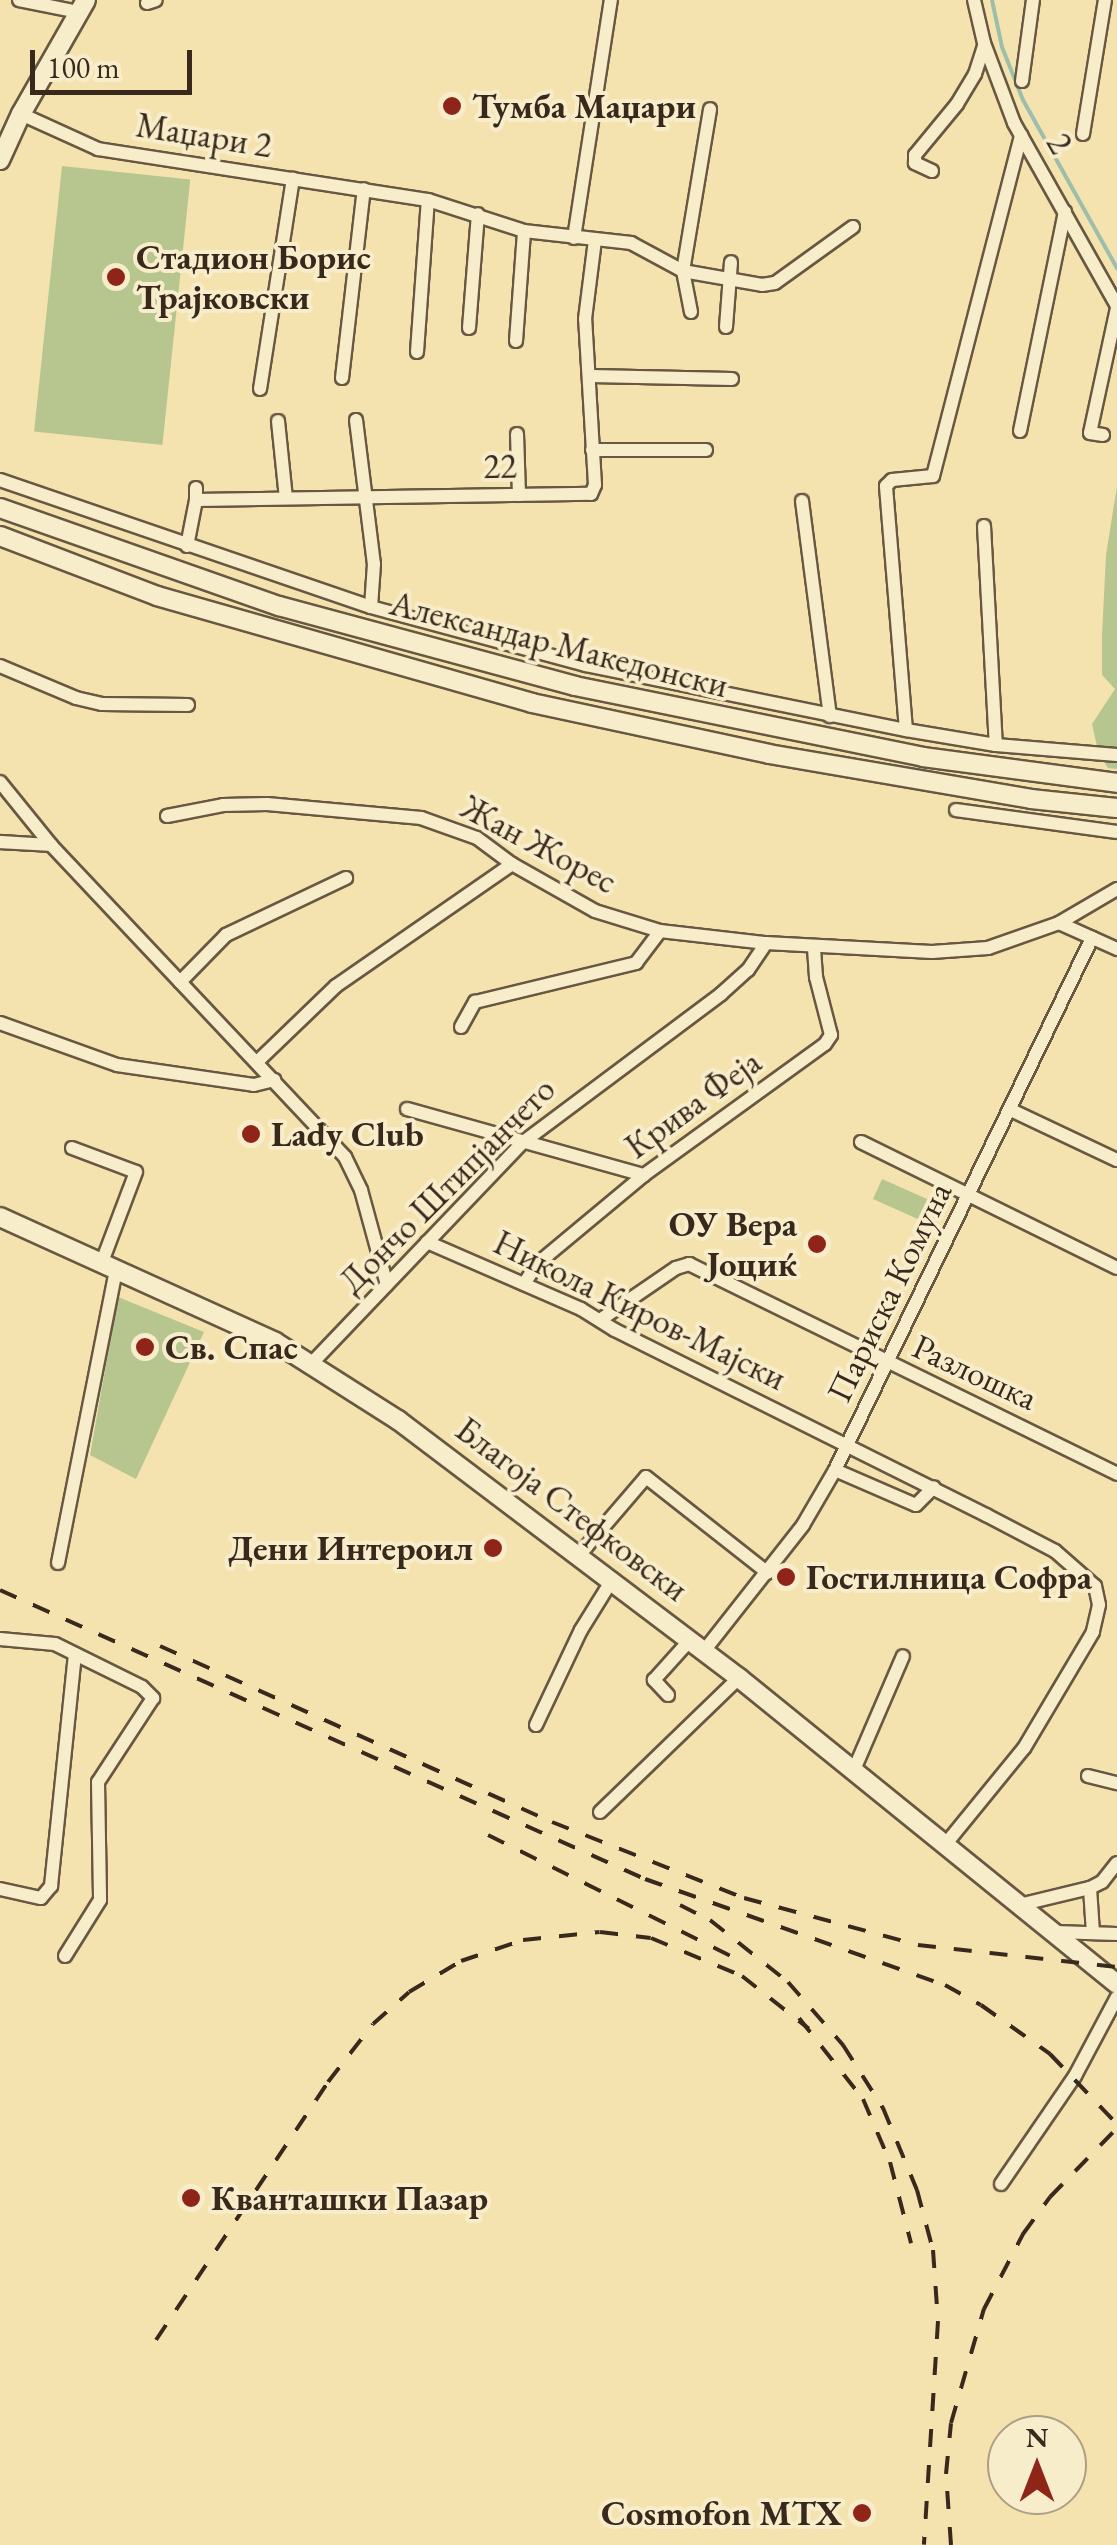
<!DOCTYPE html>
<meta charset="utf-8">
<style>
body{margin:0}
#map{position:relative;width:1117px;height:2545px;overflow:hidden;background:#f5e3af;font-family:"EB Garamond",serif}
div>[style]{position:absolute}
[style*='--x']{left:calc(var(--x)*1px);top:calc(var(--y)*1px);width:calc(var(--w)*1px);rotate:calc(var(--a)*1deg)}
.green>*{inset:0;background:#b7c58f;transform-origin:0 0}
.stream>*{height:4px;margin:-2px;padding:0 2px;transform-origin:2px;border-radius:2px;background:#9cbeab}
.roads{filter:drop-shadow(2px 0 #685841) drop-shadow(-2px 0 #685841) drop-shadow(0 2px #685841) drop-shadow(0 -2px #685841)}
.street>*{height:12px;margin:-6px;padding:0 6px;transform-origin:6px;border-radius:6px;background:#f8edcb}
.secondary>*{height:18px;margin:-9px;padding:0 9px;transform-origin:9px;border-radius:9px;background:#f8edcb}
.rail>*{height:4px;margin-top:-2px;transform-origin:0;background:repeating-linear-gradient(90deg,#39291c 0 18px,transparent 0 36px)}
.dots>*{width:28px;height:28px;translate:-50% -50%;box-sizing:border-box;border:5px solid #f8edcb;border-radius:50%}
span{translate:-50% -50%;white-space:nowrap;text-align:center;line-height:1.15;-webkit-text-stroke:8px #f8edcb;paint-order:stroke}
.poi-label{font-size:35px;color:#39291c;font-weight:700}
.left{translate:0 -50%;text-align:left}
.right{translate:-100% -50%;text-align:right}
.street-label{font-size:35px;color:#39291c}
.north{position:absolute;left:987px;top:2415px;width:100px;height:100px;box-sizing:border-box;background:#f8edcb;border:2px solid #ac9f85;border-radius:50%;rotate:0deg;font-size:28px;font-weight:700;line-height:40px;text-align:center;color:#39291c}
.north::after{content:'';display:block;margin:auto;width:35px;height:45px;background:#8f2418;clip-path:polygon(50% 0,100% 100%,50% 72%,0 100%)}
.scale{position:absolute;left:30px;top:50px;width:162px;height:45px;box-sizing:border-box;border:5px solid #39291c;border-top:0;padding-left:12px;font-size:30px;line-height:35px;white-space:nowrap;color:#39291c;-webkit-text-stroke:8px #f8edcb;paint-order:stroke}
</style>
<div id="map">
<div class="green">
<div style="left:62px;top:166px;width:129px;height:267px;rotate:6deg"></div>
<div style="clip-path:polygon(1117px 486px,1117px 769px,1108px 768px,1099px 755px,1092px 724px,1115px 689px,1102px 675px,1102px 635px,1106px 555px)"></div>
<div style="left:882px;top:1179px;width:69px;height:22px;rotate:24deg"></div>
<div style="clip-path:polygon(118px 1297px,204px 1332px,136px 1479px,90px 1455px)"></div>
</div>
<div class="stream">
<div style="--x:992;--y:0;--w:48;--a:78"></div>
<div style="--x:1002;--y:47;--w:57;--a:68.4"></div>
<div style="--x:1023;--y:100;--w:193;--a:60.8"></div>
</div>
<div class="roads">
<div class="street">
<div style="--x:19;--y:0;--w:60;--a:11.5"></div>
<div style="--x:974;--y:0;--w:44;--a:76.9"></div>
<div style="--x:984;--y:43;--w:85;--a:69.4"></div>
<div style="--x:1014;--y:123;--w:210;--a:60.6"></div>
<div style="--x:147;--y:3;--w:9;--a:-18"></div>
<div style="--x:1022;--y:81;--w:82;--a:-82.3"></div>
<div style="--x:21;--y:114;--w:85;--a:24.4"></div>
<div style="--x:98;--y:149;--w:334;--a:8.8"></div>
<div style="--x:428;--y:200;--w:101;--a:17.9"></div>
<div style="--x:524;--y:231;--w:108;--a:6.4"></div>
<div style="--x:631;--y:243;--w:59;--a:28.3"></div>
<div style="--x:683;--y:271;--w:80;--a:10"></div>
<div style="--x:762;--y:285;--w:13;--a:-9"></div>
<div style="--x:775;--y:283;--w:96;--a:-35.7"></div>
<div style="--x:1083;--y:134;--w:136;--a:-80.7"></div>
<div style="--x:932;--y:171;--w:19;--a:-155"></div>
<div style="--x:915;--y:163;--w:8;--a:-90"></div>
<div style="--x:915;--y:155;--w:66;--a:-50.5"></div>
<div style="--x:957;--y:104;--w:35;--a:-59"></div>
<div style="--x:975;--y:74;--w:29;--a:-72"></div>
<div style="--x:574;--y:238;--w:241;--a:-81.2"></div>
<div style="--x:691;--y:312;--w:42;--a:-101"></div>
<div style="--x:683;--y:271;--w:164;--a:-80.5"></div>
<div style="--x:726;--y:327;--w:65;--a:-85.6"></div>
<div style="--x:469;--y:328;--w:114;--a:-85.5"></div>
<div style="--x:516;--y:341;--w:110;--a:-85.8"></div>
<div style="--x:417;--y:352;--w:152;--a:-85.9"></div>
<div style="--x:591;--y:376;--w:141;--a:1.2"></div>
<div style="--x:342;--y:378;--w:190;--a:-83.4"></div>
<div style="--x:260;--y:389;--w:213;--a:-81.1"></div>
<div style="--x:356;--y:420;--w:145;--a:82.9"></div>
<div style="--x:374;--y:564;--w:43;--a:94"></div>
<div style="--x:278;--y:421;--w:77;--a:84.1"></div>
<div style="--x:1020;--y:431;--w:224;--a:-78.4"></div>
<div style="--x:517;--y:434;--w:61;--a:88.1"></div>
<div style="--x:1103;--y:435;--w:13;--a:-171"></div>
<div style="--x:1090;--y:433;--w:128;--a:-77.8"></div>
<div style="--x:592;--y:450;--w:114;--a:0"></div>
<div style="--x:0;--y:480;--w:392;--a:18.9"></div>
<div style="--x:371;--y:607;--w:223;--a:15.1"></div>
<div style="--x:586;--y:665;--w:327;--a:11.5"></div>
<div style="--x:906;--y:730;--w:91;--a:9.5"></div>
<div style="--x:996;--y:745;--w:121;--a:4.7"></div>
<div style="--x:196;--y:488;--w:12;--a:90"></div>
<div style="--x:196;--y:500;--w:395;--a:-0.9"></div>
<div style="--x:591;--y:494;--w:10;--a:-66"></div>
<div style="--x:595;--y:485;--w:166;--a:-93.4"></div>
<div style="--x:585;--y:319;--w:80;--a:-82.8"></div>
<div style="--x:802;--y:501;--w:217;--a:82.6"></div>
<div style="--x:984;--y:526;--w:219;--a:86.9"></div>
<div style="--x:187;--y:546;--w:47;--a:-78.9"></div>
<div style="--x:0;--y:666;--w:82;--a:22.8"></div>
<div style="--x:76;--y:698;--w:27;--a:13"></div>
<div style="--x:102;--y:704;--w:86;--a:0.7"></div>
<div style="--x:906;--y:730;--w:245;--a:-94.7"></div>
<div style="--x:886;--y:486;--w:8;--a:-45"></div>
<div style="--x:892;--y:480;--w:41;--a:-5.6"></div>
<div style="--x:933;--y:476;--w:352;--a:-75.5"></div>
<div style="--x:0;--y:782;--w:81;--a:51"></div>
<div style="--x:51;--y:845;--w:429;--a:46.7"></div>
<div style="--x:345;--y:1157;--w:37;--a:64"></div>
<div style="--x:361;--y:1190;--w:98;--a:74.7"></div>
<div style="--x:956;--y:810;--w:162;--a:7.8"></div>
<div style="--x:167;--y:816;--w:57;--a:-11.1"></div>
<div style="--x:223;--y:805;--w:44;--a:-1.3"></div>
<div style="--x:267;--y:804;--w:155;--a:5.2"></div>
<div style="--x:421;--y:818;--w:59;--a:19.7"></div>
<div style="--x:477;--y:838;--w:44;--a:36.6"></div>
<div style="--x:512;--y:864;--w:95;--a:29.5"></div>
<div style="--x:595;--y:911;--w:68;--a:17.1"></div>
<div style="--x:660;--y:931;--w:107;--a:6.5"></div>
<div style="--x:766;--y:943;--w:166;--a:3.1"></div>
<div style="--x:932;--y:952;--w:56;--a:-4.1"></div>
<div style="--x:988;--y:948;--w:75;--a:-19.4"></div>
<div style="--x:1059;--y:923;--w:67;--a:-30.4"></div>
<div style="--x:0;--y:842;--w:51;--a:3.4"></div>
<div style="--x:1059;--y:923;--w:64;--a:24.1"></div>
<div style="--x:180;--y:982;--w:66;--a:-45.6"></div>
<div style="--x:226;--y:935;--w:133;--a:-25.4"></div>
<div style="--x:0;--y:1023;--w:124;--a:19.7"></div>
<div style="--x:117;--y:1065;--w:138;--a:8.3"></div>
<div style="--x:254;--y:1085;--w:21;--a:-14"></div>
<div style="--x:461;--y:1027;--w:29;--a:-61"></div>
<div style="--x:475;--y:1002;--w:166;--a:-13.6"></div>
<div style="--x:636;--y:963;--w:40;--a:-53"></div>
<div style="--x:258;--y:1061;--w:108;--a:-43.9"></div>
<div style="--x:336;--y:986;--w:214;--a:-34.7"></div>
<div style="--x:407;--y:1109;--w:246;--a:15.6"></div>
<div style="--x:1011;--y:1110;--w:117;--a:25.3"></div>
<div style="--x:861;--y:1142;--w:285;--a:26.2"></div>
<div style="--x:72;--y:1148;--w:68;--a:20.6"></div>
<div style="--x:136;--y:1172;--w:96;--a:110.7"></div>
<div style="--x:427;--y:1242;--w:168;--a:23.5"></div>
<div style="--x:581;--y:1309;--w:40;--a:32"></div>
<div style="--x:615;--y:1330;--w:415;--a:26.5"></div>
<div style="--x:986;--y:1515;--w:78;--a:27.6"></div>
<div style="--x:1055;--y:1551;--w:53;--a:41.2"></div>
<div style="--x:1095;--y:1586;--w:19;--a:78"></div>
<div style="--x:1099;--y:1605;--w:28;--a:103"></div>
<div style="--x:1093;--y:1632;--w:135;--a:120.7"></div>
<div style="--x:1024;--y:1748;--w:125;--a:129.2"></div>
<div style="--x:524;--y:1284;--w:24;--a:-57"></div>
<div style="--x:537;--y:1264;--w:139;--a:-39.8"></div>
<div style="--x:644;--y:1175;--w:223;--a:-35.9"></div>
<div style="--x:825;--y:1044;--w:11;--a:-56"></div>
<div style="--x:831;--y:1035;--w:60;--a:-104.5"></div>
<div style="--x:816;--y:977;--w:31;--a:-94"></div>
<div style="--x:600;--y:1320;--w:92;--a:-34.4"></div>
<div style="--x:676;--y:1268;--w:14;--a:-17"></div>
<div style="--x:689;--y:1264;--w:477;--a:26.1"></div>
<div style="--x:312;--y:1363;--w:304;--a:-46.3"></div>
<div style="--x:522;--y:1143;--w:249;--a:-36.8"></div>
<div style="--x:721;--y:994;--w:36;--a:-42"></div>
<div style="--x:748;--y:970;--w:32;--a:-56"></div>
<div style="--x:835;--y:1470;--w:88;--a:23.4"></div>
<div style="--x:916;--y:1505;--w:25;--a:-45"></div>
<div style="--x:580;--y:1554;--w:101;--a:-49.4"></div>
<div style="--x:646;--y:1477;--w:155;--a:38.2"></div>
<div style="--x:58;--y:1563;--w:300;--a:-78.8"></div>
<div style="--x:0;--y:1639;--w:55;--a:5.2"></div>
<div style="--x:55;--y:1644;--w:97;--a:26.3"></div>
<div style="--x:142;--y:1687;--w:16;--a:45"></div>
<div style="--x:153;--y:1698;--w:100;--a:123.2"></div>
<div style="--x:98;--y:1782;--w:118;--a:89"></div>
<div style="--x:100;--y:1900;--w:66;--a:122"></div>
<div style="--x:704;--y:1651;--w:160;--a:-51.8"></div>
<div style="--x:803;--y:1525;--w:64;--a:-59.8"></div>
<div style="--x:835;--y:1470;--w:591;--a:-64.22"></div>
<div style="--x:668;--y:1695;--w:21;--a:-133"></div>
<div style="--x:654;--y:1680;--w:54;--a:-48"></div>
<div style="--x:536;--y:1725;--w:105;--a:-64.7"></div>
<div style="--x:581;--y:1630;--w:59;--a:-58.2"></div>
<div style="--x:853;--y:1772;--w:126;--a:-66.7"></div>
<div style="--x:1088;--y:1776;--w:30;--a:14"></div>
<div style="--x:600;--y:1812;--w:193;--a:-44"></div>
<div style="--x:1090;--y:1888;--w:45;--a:86.2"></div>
<div style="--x:0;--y:1889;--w:42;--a:12.4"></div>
<div style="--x:41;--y:1898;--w:16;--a:-50"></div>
<div style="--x:51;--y:1886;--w:233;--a:-84.1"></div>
<div style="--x:1019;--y:1905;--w:73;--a:-13.5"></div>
<div style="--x:1090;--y:1888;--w:13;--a:-27"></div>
<div style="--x:1102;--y:1882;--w:24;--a:-52"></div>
<div style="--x:1055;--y:1932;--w:62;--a:1.8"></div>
<div style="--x:1001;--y:2184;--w:131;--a:-55.6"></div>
<div style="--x:1075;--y:2076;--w:89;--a:-62"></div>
</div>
<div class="secondary">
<div style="--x:0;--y:160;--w:51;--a:-65.5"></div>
<div style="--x:21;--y:114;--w:131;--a:-60.3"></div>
<div style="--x:0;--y:508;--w:296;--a:19.4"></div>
<div style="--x:279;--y:606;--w:307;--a:15.1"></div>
<div style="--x:575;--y:686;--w:355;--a:11.5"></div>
<div style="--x:923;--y:757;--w:196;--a:7.6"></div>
<div style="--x:0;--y:536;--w:168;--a:20.9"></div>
<div style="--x:157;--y:596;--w:390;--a:15.9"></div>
<div style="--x:532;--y:703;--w:242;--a:12.1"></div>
<div style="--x:769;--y:754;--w:266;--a:9.7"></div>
<div style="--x:1031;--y:799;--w:86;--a:6"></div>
<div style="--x:0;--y:1217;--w:302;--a:24.4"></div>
<div style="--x:275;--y:1342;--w:146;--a:32.4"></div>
<div style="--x:398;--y:1420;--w:428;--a:37.1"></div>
<div style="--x:739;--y:1678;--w:486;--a:39"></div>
</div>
</div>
<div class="rail">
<div style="--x:0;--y:1590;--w:707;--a:24.14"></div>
<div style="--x:645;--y:1879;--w:318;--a:19.5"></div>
<div style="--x:945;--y:1985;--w:41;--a:29.1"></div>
<div style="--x:981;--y:2005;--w:85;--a:35.4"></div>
<div style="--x:1050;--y:2054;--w:97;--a:46.3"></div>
<div style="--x:160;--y:1646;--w:430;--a:24.2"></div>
<div style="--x:552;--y:1822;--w:206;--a:21.6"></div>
<div style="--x:744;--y:1898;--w:180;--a:15.1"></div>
<div style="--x:918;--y:1945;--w:200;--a:6.3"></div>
<div style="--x:488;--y:1835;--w:274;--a:26.5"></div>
<div style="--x:680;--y:1905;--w:34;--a:27"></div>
<div style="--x:710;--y:1920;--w:100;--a:38.5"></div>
<div style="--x:788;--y:1982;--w:84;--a:48.9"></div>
<div style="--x:843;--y:2045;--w:75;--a:57.6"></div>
<div style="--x:883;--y:2108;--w:89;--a:67.5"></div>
<div style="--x:917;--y:2190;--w:62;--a:75.1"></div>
<div style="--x:933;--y:2250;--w:71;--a:86"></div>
<div style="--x:938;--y:2321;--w:224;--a:93.6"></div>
<div style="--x:799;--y:2018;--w:103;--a:51.7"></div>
<div style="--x:863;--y:2099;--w:69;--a:66.8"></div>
<div style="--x:890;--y:2162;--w:84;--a:75.5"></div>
<div style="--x:156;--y:2340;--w:310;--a:-56.3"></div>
<div style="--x:328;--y:2082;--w:73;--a:-52.2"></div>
<div style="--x:373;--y:2024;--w:48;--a:-41.6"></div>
<div style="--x:409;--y:1992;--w:61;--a:-30.8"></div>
<div style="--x:461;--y:1961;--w:65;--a:-18.7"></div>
<div style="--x:523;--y:1940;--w:77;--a:-5.9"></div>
<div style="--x:600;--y:1932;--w:51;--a:6.7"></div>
<div style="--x:651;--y:1938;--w:99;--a:22.7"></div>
<div style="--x:742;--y:1976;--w:85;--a:38.3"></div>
<div style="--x:951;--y:2545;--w:71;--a:-94"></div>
<div style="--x:946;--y:2474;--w:51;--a:-84.4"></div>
<div style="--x:951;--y:2423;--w:119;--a:-73.9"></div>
<div style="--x:984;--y:2309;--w:85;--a:-62.5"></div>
<div style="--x:1023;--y:2234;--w:46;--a:-53.9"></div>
<div style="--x:1050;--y:2197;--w:96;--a:-45.8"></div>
</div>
<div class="dots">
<div style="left:452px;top:106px;background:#8f2418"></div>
<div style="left:116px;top:277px;background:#8f2418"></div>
<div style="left:251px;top:1134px;background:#8f2418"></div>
<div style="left:817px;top:1244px;background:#8f2418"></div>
<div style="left:145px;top:1347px;background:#8f2418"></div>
<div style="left:493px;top:1548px;background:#8f2418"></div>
<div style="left:786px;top:1577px;background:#8f2418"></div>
<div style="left:191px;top:2198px;background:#8f2418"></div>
<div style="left:862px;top:2513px;background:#8f2418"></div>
</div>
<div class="poi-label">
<span class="left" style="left:472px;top:106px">Тумба Маџари</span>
<span class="left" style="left:136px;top:277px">Стадион Борис<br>Трајковски</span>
<span class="left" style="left:271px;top:1134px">Lady Club</span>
<span class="right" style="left:797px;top:1244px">ОУ Вера<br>Јоциќ</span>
<span class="left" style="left:165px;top:1347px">Св. Спас</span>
<span class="right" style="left:473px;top:1548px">Дени Интероил</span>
<span class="left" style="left:806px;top:1577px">Гостилница Софра</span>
<span class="left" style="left:211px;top:2198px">Кванташки Пазар</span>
<span class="right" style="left:842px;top:2513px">Cosmofon MTX</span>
</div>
<div class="street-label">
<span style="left:204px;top:135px;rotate:9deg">Маџари 2</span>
<span style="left:1060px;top:143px;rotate:60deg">2</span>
<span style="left:500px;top:466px;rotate:-1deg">22</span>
<span style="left:559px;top:644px;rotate:14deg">Александар Македонски</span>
<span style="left:539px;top:844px;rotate:28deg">Жан Жорес</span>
<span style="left:693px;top:1104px;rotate:-36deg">Крива Феја</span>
<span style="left:447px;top:1185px;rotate:-45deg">Дончо Штипјанчето</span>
<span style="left:889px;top:1292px;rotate:-64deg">Париска Комуна</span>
<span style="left:640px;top:1310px;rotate:26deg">Никола Киров-Мајски</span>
<span style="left:975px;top:1372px;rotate:25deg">Разлошка</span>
<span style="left:572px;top:1509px;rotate:37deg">Благоја Стефковски</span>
</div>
<div class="north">N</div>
<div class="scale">100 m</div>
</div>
